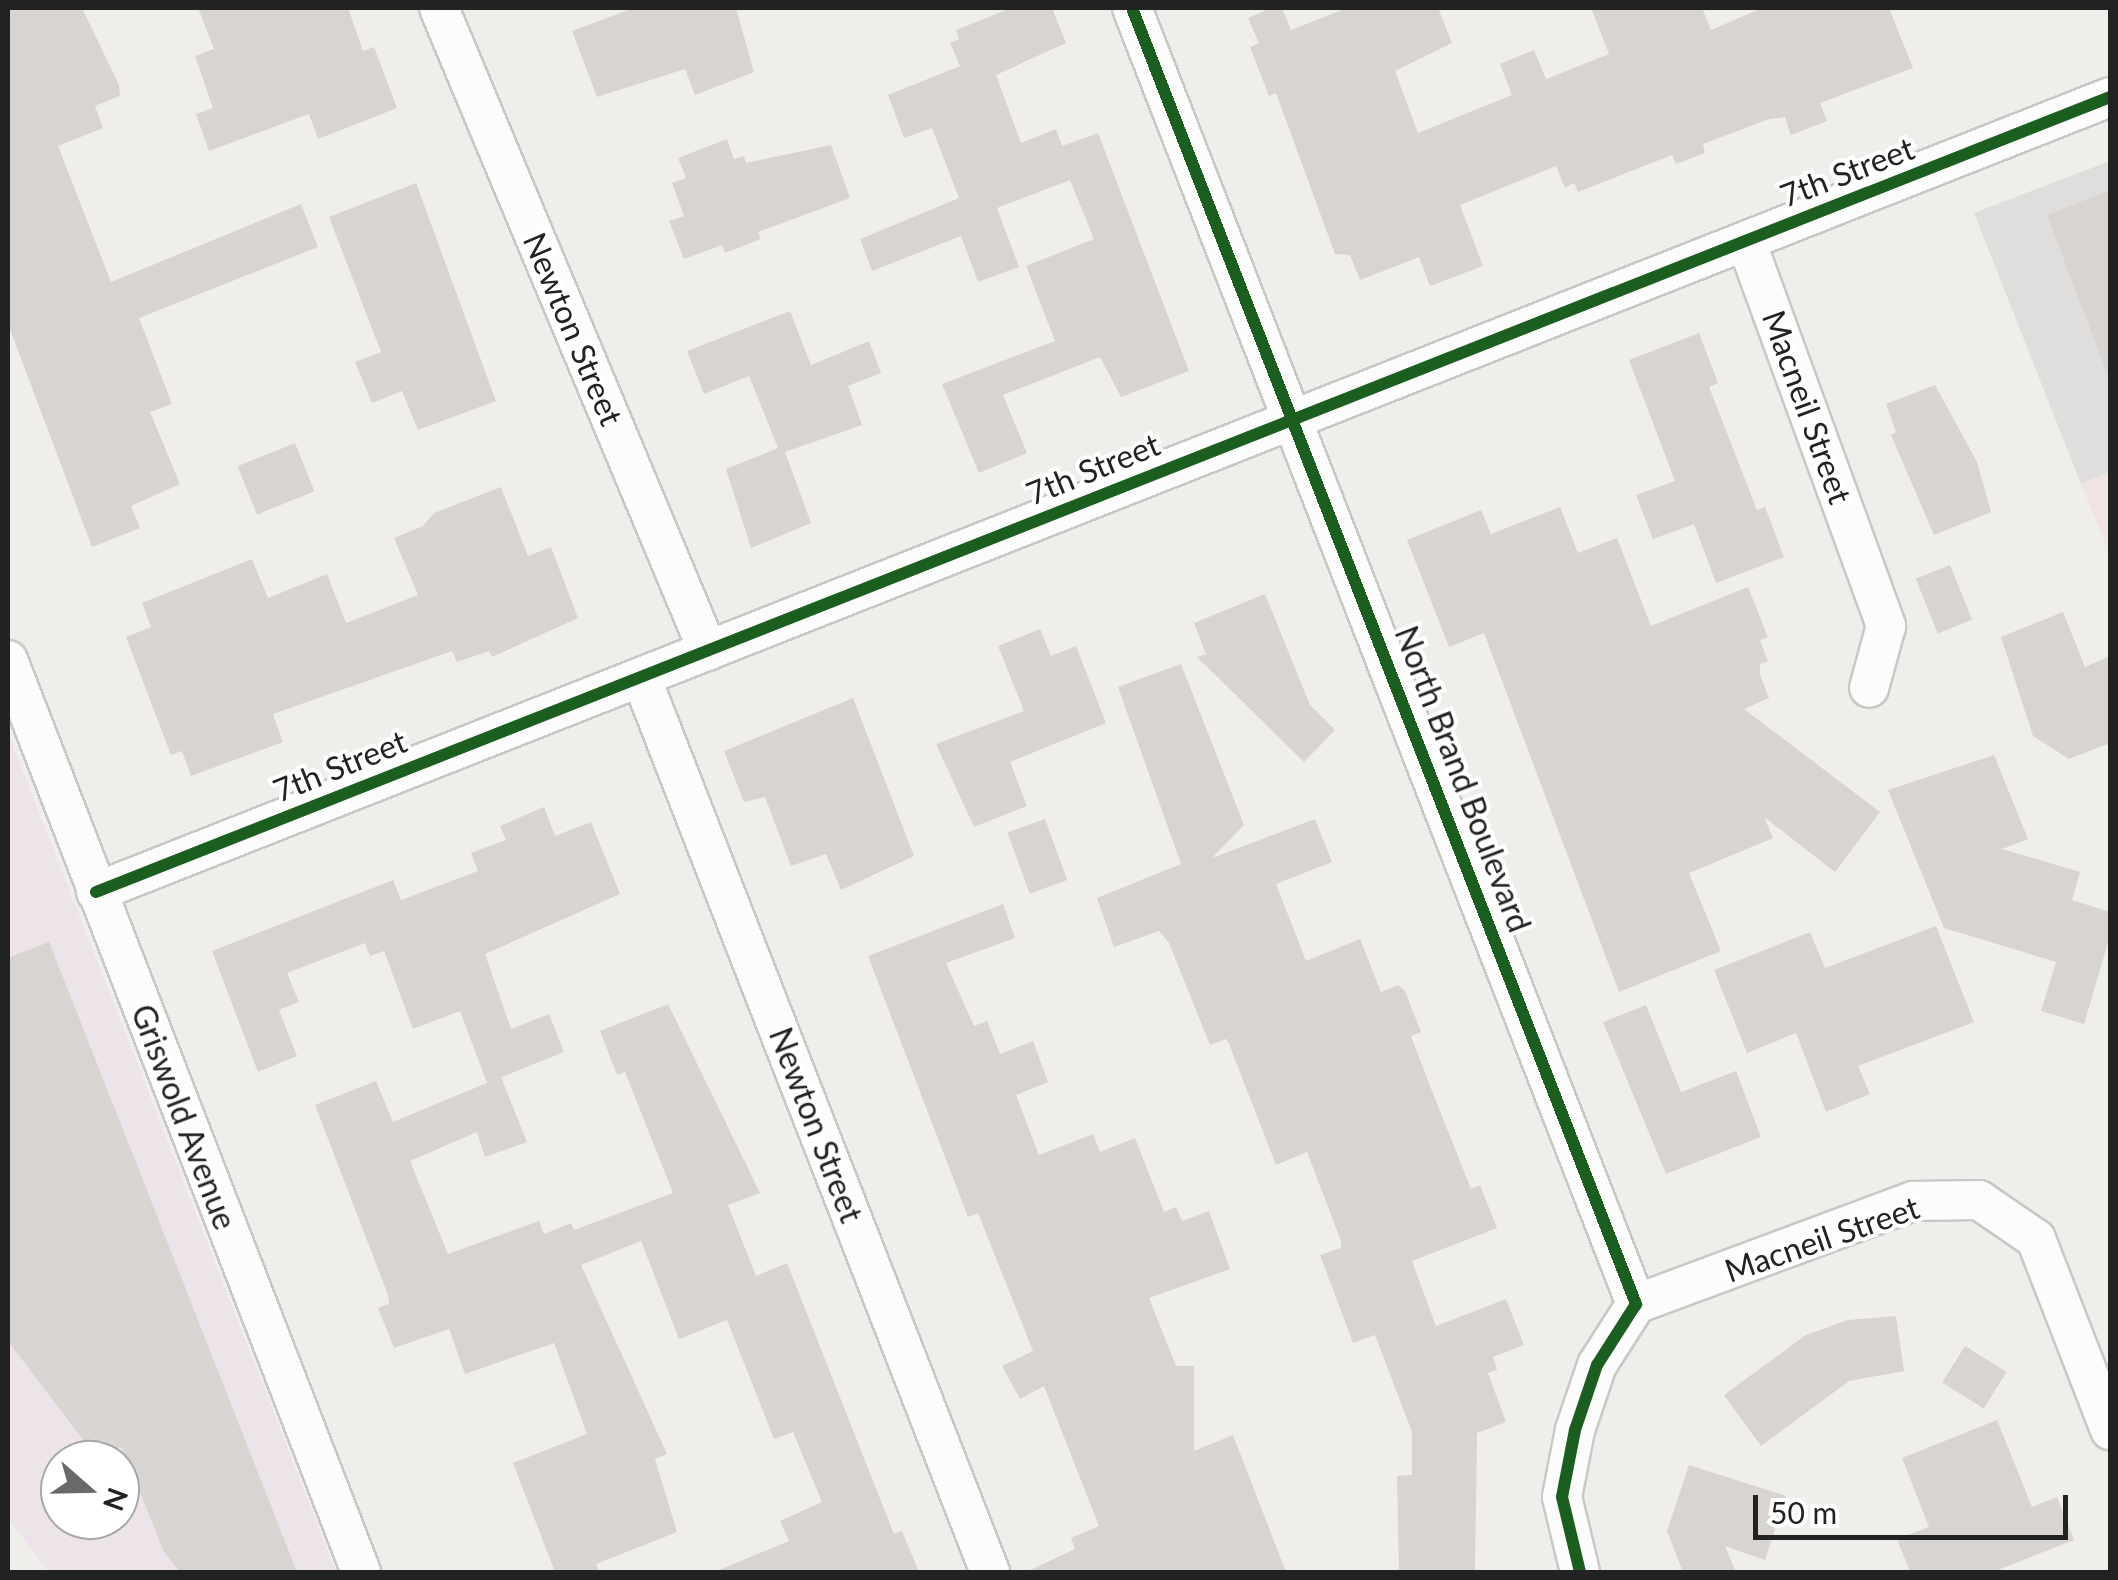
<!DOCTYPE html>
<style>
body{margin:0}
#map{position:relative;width:2118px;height:1580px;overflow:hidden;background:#f0eeeb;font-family:Lato,sans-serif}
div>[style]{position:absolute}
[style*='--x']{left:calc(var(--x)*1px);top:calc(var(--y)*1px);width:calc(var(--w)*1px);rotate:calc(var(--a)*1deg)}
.residential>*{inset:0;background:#dfdedc}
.commercial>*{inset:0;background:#f1e3e1}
.industrial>*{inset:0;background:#ede4e9}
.building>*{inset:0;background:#d7d4d2;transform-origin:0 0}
.roads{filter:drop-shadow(2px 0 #c9c8c7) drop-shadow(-2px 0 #c9c8c7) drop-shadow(0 2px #c9c8c7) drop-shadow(0 -2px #c9c8c7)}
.street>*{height:38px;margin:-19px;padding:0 19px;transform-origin:19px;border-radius:19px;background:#fdfcfc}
.cycleway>*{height:12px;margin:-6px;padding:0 6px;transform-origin:6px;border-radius:6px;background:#1b5e20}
span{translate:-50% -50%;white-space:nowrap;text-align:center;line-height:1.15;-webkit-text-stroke:8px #fff;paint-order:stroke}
.street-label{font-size:32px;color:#222}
.frame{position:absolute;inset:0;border:10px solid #222;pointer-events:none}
.north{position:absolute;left:40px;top:1440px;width:100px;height:100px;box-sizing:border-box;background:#fff;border:2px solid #a7a7a7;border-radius:50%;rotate:110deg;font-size:28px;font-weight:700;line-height:40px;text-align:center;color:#222}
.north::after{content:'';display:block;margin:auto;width:35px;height:45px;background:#6a6968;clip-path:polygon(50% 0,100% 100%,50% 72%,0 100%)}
.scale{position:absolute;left:1753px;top:1495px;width:315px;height:45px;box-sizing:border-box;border:5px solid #222;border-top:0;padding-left:12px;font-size:30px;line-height:35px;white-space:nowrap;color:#222;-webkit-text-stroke:8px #fff;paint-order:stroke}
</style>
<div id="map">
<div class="residential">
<div style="clip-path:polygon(2110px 161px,2110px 472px,2081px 484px,1974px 213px)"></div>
</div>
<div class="commercial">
<div style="clip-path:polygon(2110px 472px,2110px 555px,2081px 484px)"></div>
</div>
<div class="industrial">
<div style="clip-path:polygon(evenodd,8px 733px,336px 1572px,48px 1572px,8px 1518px,8px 733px,60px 1460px,120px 1460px,120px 1520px,60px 1520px,60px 1460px)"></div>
</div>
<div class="building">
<div style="clip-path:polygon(8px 8px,82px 8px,119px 85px,120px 96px,95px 106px,103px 128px,58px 146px,111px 282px,301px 204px,318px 247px,139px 318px,172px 404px,150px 412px,180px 484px,131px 506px,140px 528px,92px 547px,8px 324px)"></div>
<div style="clip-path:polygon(198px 8px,348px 8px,363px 51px,374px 47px,397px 108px,318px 139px,309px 114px,209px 151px,196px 114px,213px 108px,195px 56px,214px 49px)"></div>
<div style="clip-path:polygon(634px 8px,736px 8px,754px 72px,695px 95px,685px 69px,597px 97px,572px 31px)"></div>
<div style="clip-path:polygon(1011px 8px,1052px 8px,1066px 43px,996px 75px,1021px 143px,1056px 129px,1062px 146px,1098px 133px,1189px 371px,1121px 397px,1100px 357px,1003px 395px,1027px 453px,979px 473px,942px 384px,1055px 341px,1026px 266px,1094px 239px,1070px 180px,997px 208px,1019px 267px,978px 282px,961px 236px,872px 271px,860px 239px,959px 198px,932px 128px,904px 138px,888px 95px,960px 66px,950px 43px,959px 39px,956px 30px)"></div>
<div style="clip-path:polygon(1271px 8px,1282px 8px,1291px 30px,1347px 8px,1438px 8px,1452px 43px,1395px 71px,1418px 133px,1512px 95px,1500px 64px,1534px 50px,1546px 79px,1609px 54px,1591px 8px,1702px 8px,1711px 30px,1762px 8px,1889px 8px,1913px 68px,1820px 103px,1827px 121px,1791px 135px,1785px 117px,1769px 119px,1703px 144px,1705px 153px,1676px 164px,1672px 155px,1578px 192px,1574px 183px,1565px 188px,1556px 166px,1460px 205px,1483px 266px,1430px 286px,1419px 257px,1360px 280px,1350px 255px,1335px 254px,1276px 93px,1269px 96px,1250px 47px,1259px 43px,1248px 18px)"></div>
<div style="clip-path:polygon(727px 139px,734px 159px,744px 156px,746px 163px,831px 145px,850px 198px,758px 232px,761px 239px,725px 253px,722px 245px,684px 259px,669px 221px,684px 216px,672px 183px,686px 178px,678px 158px)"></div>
<div style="clip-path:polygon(416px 183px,496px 401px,418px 430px,402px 391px,372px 403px,355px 362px,381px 352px,329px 217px)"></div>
<div style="clip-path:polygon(2110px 190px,2110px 373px,2107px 373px,2047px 215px)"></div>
<div style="clip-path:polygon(790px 311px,811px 365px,869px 341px,881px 373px,848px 386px,862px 425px,785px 452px,811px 523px,751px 548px,726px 469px,778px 448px,749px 376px,704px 394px,687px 351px)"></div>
<div style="clip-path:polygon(1699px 333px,1718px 383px,1709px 387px,1757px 510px,1765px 507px,1784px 557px,1716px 583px,1694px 524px,1653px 539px,1636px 495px,1675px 481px,1629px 360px)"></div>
<div style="clip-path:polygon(1935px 385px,1977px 462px,1991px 512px,1934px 535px,1891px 435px,1896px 432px,1886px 404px)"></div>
<div style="left:295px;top:443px;width:52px;height:62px;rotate:68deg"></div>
<div style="clip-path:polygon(501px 487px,528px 556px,551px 547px,578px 618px,492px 657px,489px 651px,457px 662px,452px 651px,273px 714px,283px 742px,191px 776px,182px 751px,171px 755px,126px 637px,151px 627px,142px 603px,252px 559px,268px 598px,327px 574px,346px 623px,418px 595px,394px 538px,423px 526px,434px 513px)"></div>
<div style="clip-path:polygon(1560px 507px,1578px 553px,1617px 538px,1651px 626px,1748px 587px,1768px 637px,1760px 640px,1768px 661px,1760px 664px,1760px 675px,1769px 698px,1744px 709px,1880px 812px,1835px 872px,1764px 817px,1773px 838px,1689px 873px,1721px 951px,1619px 992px,1484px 633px,1449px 647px,1407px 540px,1481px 510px,1491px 534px)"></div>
<div style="left:1950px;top:565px;width:59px;height:37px;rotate:68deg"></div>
<div style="clip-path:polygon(1265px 594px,1310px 705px,1335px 730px,1304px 762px,1197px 657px,1206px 654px,1194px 623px)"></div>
<div style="clip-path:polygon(2063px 612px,2085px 667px,2110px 656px,2110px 743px,2069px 759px,2033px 736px,2001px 637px)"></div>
<div style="clip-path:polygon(1040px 629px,1051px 656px,1076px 646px,1106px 723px,1010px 762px,1027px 806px,974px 827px,936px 744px,1024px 711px,998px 646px)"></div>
<div style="clip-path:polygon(1181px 664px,1244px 825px,1212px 858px,1315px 819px,1332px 862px,1276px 884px,1306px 961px,1360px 939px,1381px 992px,1398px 985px,1405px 991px,1421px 1032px,1411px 1036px,1432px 1091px,1471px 1189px,1480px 1185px,1497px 1228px,1412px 1261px,1436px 1326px,1506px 1299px,1524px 1345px,1493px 1357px,1497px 1370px,1488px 1373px,1506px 1422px,1477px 1433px,1475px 1572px,1399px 1572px,1397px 1476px,1412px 1475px,1412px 1432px,1375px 1335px,1353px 1343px,1320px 1255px,1341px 1248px,1341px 1241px,1307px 1152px,1276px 1165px,1229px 1044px,1226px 1039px,1210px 1045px,1169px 943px,1159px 931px,1114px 947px,1097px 898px,1181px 864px,1118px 687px)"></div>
<div style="clip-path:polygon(853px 698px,914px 856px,841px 890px,826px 854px,791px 866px,765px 797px,744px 802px,724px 751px)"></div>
<div style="clip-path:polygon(1994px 755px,2028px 839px,2002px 849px,2080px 872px,2072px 900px,2110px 912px,2110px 936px,2084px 1024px,2041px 1011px,2056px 962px,1944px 928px,1888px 790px)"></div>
<div style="clip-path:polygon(544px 807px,555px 836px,591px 822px,620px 894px,485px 954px,511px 1029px,549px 1014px,564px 1052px,487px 1083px,460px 1011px,413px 1029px,384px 951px,370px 956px,365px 943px,287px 973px,299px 1002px,279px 1010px,297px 1056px,258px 1072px,212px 951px,393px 880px,401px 900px,478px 871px,471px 853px,506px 840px,500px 826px)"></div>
<div style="left:1045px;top:819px;width:65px;height:40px;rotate:70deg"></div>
<div style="clip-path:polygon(1003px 904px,1015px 938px,946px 963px,974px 1026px,987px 1021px,1000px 1054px,1033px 1041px,1048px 1082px,1016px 1095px,1039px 1155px,1093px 1134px,1100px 1152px,1135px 1138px,1164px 1212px,1176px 1207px,1182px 1221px,1209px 1211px,1230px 1269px,1149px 1298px,1176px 1366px,1194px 1366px,1194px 1451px,1233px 1435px,1286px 1572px,1026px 1572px,1075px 1549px,1071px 1538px,1099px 1526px,1044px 1386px,1020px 1399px,1002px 1366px,1033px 1351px,978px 1213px,968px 1217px,868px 956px)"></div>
<div style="clip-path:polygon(1936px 926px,1974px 1022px,1858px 1066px,1870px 1094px,1826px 1112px,1796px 1033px,1747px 1053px,1714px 970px,1810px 932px,1825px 968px)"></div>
<div style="clip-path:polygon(49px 942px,126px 1137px,297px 1572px,180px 1572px,164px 1552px,122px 1447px,96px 1457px,8px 1341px,8px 958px)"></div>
<div style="clip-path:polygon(668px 1004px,760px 1193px,728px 1205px,756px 1276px,787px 1263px,894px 1534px,902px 1531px,919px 1572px,714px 1572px,789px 1541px,780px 1521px,822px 1502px,793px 1432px,774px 1439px,727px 1320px,679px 1339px,641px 1241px,581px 1265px,667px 1454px,655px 1459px,677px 1532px,596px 1564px,599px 1572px,555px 1572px,513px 1463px,587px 1434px,554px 1343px,465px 1374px,449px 1329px,394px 1348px,378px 1308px,389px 1304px,388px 1295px,315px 1105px,376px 1081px,393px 1122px,501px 1077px,527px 1142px,485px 1157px,477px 1132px,410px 1161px,448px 1254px,539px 1221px,544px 1234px,571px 1223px,574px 1230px,673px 1193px,625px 1072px,617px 1075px,600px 1031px)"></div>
<div style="clip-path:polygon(1646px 1005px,1681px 1092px,1736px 1071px,1761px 1137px,1666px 1174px,1603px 1022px)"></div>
<div style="clip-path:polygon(1896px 1316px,1904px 1371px,1849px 1381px,1761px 1446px,1724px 1395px,1806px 1335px,1848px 1320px)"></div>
<div style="left:1965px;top:1346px;width:49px;height:43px;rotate:32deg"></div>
<div style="clip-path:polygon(1997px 1420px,2032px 1507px,2057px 1497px,2074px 1540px,1993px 1572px,1910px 1572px,1897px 1539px,1929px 1527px,1902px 1458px)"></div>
<div style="clip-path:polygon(1689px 1465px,1786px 1496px,1765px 1560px,1725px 1546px,1736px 1572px,1683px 1572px,1667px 1531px)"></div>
</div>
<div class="roads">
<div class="street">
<div style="--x:439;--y:8;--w:697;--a:67.3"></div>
<div style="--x:1132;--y:8;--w:1391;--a:68.75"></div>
<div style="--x:1636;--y:1304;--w:72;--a:122.6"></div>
<div style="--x:1597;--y:1365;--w:69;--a:108.7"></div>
<div style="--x:1575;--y:1430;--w:68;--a:101"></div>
<div style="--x:1562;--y:1497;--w:77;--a:76.5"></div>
<div style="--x:1746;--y:241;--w:410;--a:70"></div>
<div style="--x:1886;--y:626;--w:64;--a:105.3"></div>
<div style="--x:8;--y:660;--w:978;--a:68.84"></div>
<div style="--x:641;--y:677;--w:961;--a:68.7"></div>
<div style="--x:96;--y:892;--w:2165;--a:-21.54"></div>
<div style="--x:1636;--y:1304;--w:296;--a:-20.4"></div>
<div style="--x:1913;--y:1201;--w:66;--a:-0.9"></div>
<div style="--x:1979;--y:1200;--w:69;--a:34.4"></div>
<div style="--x:2036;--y:1239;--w:205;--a:68.8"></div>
</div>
</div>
<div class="cycleway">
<div style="--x:1132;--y:8;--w:1391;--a:68.75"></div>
<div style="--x:1636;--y:1304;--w:72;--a:122.6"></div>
<div style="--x:1597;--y:1365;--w:69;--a:108.7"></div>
<div style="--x:1575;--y:1430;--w:68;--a:101"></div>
<div style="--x:1562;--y:1497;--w:77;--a:76.5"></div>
<div style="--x:96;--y:892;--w:2165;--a:-21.54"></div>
</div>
<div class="street-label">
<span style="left:1847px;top:172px;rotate:-21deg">7th Street</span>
<span style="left:573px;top:329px;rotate:67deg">Newton Street</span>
<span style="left:1807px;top:407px;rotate:70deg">Macneil Street</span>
<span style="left:1093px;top:469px;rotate:-22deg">7th Street</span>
<span style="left:340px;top:766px;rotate:-22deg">7th Street</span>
<span style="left:1463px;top:779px;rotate:69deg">North Brand Boulevard</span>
<span style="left:184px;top:1117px;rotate:69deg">Griswold Avenue</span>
<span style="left:816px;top:1125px;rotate:69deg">Newton Street</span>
<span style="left:1822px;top:1239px;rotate:-19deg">Macneil Street</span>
</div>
<div class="frame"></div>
<div class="north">N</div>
<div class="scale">50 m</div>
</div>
